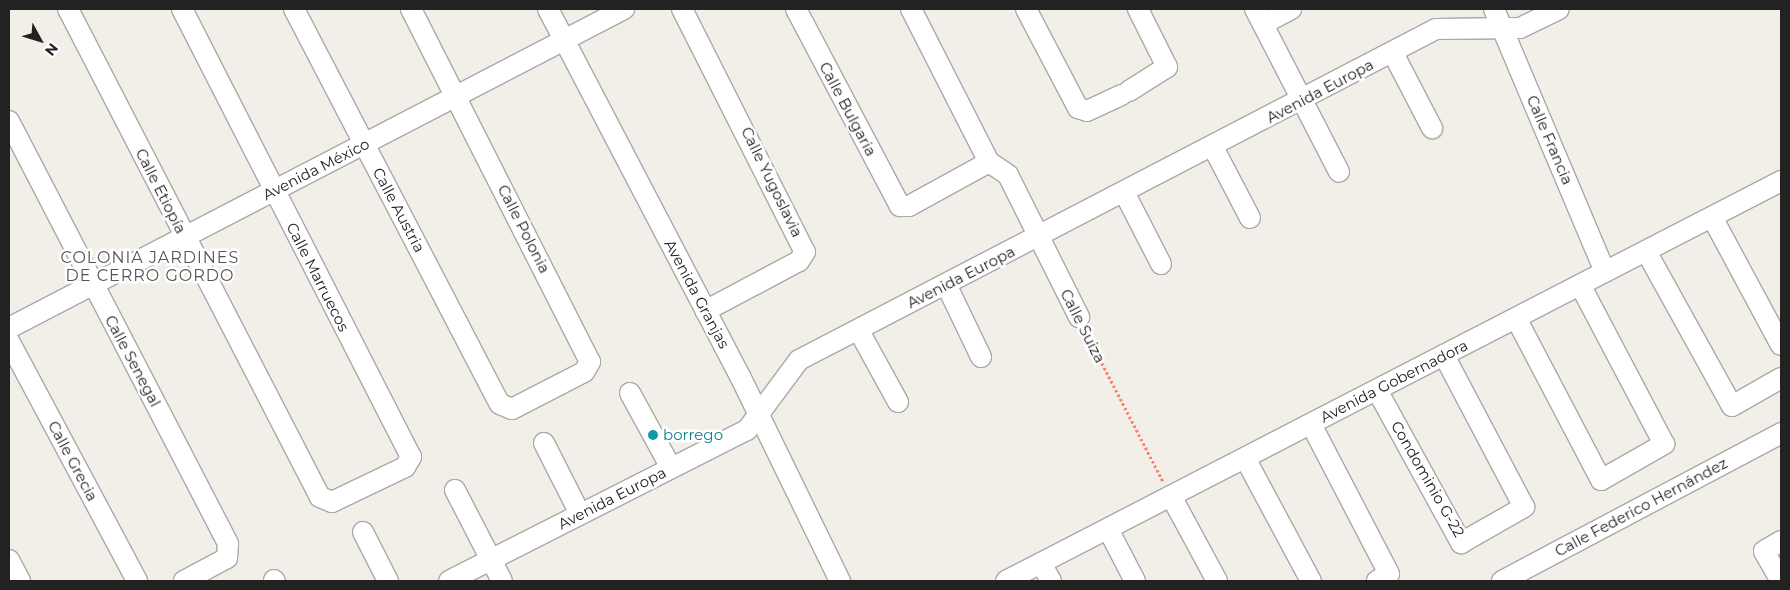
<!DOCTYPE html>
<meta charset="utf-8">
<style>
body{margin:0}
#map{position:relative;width:1790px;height:590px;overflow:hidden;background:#f2efe9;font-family:Montserrat,sans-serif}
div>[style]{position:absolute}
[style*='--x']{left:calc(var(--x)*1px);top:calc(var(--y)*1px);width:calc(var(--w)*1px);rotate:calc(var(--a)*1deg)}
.path>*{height:2.5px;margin-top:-1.25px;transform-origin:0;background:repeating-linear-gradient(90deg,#fa8072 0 2.5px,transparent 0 5px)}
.roads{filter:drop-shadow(1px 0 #a9a9a9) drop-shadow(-1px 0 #a9a9a9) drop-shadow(0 1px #a9a9a9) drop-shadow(0 -1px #a9a9a9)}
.minor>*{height:20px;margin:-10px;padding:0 10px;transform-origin:10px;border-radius:10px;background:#fff}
.dots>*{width:14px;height:14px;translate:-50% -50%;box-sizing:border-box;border:2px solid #fff;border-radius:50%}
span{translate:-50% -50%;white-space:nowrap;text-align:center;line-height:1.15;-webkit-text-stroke:5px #fff;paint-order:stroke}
.street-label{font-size:15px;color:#222}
.culture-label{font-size:15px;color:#0d838f}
.left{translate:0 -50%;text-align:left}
.neighbourhood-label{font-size:16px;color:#555;letter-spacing:1px}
.frame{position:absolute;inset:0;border:10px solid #222;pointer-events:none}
.north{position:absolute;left:15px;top:15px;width:50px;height:50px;-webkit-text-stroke:4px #fff;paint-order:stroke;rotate:129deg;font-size:14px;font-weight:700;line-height:20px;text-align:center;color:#222}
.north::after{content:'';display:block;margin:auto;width:18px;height:22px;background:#222;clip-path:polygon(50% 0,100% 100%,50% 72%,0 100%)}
</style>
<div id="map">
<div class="path">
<div style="--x:1086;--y:332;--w:168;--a:62.7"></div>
</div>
<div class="roads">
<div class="minor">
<div style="--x:68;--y:9;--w:549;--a:62.69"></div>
<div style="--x:320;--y:497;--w:13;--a:23"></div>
<div style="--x:332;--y:502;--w:81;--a:-25.6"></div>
<div style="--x:405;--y:467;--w:12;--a:-59"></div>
<div style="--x:411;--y:457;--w:503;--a:-117.07"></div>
<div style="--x:294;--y:9;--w:445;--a:62.5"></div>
<div style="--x:500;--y:404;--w:13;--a:23"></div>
<div style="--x:512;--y:409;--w:81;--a:-27.2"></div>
<div style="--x:584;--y:372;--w:12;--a:-59"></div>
<div style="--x:590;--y:362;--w:396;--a:-116.9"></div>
<div style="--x:548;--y:9;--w:416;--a:62.4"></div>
<div style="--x:741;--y:378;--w:226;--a:64"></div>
<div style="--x:682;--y:9;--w:272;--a:63.2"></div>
<div style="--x:805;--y:252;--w:11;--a:124"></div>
<div style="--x:799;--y:261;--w:106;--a:152"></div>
<div style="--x:796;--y:9;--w:223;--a:62.2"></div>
<div style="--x:900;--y:206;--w:9;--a:0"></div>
<div style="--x:909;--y:206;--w:91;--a:-28.8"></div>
<div style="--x:911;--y:9;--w:172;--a:63"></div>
<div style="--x:989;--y:162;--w:23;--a:34"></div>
<div style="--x:1008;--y:175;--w:159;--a:63.4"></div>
<div style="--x:1026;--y:9;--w:112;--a:62.3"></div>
<div style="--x:1078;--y:108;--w:9;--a:18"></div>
<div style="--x:1087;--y:111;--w:38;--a:-25"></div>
<div style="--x:1255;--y:9;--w:183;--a:62.7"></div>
<div style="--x:1494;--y:9;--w:285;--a:67.1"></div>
<div style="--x:1263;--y:24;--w:32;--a:-28"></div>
<div style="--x:1393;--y:53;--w:85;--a:62.5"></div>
<div style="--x:1129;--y:91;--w:45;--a:-32.3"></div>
<div style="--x:1167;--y:67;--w:65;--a:-116.6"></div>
<div style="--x:9;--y:121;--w:476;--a:62.6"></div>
<div style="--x:228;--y:544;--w:14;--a:94"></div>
<div style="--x:227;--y:558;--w:49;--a:151.9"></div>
<div style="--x:1213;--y:147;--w:80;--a:62.5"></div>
<div style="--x:1124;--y:192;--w:81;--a:62.8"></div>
<div style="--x:1712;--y:217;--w:145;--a:61.7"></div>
<div style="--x:1646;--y:251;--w:177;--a:61"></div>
<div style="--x:1732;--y:406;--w:56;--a:-29.7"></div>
<div style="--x:946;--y:284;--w:81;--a:64.4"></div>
<div style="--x:1516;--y:318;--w:183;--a:62.3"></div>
<div style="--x:1601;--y:480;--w:73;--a:-29.7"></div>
<div style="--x:1664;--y:444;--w:180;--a:-117.8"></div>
<div style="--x:9;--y:328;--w:693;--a:-27.42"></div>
<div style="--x:859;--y:331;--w:81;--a:61.2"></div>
<div style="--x:9;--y:341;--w:272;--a:61.9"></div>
<div style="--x:1377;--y:390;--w:175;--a:61.2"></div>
<div style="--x:1461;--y:543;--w:73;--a:-29.7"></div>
<div style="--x:1524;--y:507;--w:172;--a:-117.8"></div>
<div style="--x:630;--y:393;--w:85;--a:61.3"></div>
<div style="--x:1311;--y:424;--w:169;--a:62.5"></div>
<div style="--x:1389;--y:574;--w:14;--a:150"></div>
<div style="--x:544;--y:443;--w:80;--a:63.1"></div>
<div style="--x:1245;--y:458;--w:140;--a:61.8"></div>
<div style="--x:455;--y:490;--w:102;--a:62.7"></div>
<div style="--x:1171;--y:496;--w:97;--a:61.6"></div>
<div style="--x:1108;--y:529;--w:59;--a:62.6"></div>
<div style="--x:363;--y:532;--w:55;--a:63"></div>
<div style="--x:9;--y:560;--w:24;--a:62"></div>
<div style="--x:1041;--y:563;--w:21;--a:61"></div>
<div style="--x:274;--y:580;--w:1;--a:45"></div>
<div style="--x:449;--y:581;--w:334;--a:-26.9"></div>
<div style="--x:747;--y:430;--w:87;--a:-53.4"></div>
<div style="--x:799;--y:360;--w:718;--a:-27.46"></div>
<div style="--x:1436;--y:29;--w:84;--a:-0.7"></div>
<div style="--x:1520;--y:28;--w:43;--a:-26"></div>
<div style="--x:1006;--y:581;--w:872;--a:-27.3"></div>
<div style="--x:1502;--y:581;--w:316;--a:-27.9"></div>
<div style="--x:1781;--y:581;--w:34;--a:-120"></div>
<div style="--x:1764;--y:551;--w:20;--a:-30"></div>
</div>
</div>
<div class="dots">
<div style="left:653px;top:435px;background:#0f9aa8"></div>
</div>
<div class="street-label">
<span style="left:1320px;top:91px;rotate:-28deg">Avenida Europa</span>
<span style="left:848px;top:109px;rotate:62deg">Calle Bulgaria</span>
<span style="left:1550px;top:140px;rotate:67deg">Calle Francia</span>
<span style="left:316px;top:169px;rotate:-27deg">Avenida México</span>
<span style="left:772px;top:182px;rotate:64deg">Calle Yugoslavia</span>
<span style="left:161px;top:191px;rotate:63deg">Calle Etiopía</span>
<span style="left:399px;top:210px;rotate:62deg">Calle Austria</span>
<span style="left:524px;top:229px;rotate:63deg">Calle Polonia</span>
<span style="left:318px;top:277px;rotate:63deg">Calle Marruecos</span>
<span style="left:961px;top:277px;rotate:-27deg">Avenida Europa</span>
<span style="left:697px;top:294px;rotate:62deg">Avenida Granjas</span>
<span style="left:1083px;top:326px;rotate:63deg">Calle Suiza</span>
<span style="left:133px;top:361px;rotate:62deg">Calle Senegal</span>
<span style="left:1394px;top:381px;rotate:-27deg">Avenida Gobernadora</span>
<span style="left:73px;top:461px;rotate:62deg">Calle Grecia</span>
<span style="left:1428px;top:479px;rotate:60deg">Condominio G-22</span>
<span style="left:612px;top:498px;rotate:-27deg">Avenida Europa</span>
<span style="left:1641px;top:507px;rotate:-28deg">Calle Federico Hernández</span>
</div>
<div class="culture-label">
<span class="left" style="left:663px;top:435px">borrego</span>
</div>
<div class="neighbourhood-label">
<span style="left:150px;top:267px">COLONIA JARDINES<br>DE CERRO GORDO</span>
</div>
<div class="frame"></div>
<div class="north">N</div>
</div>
